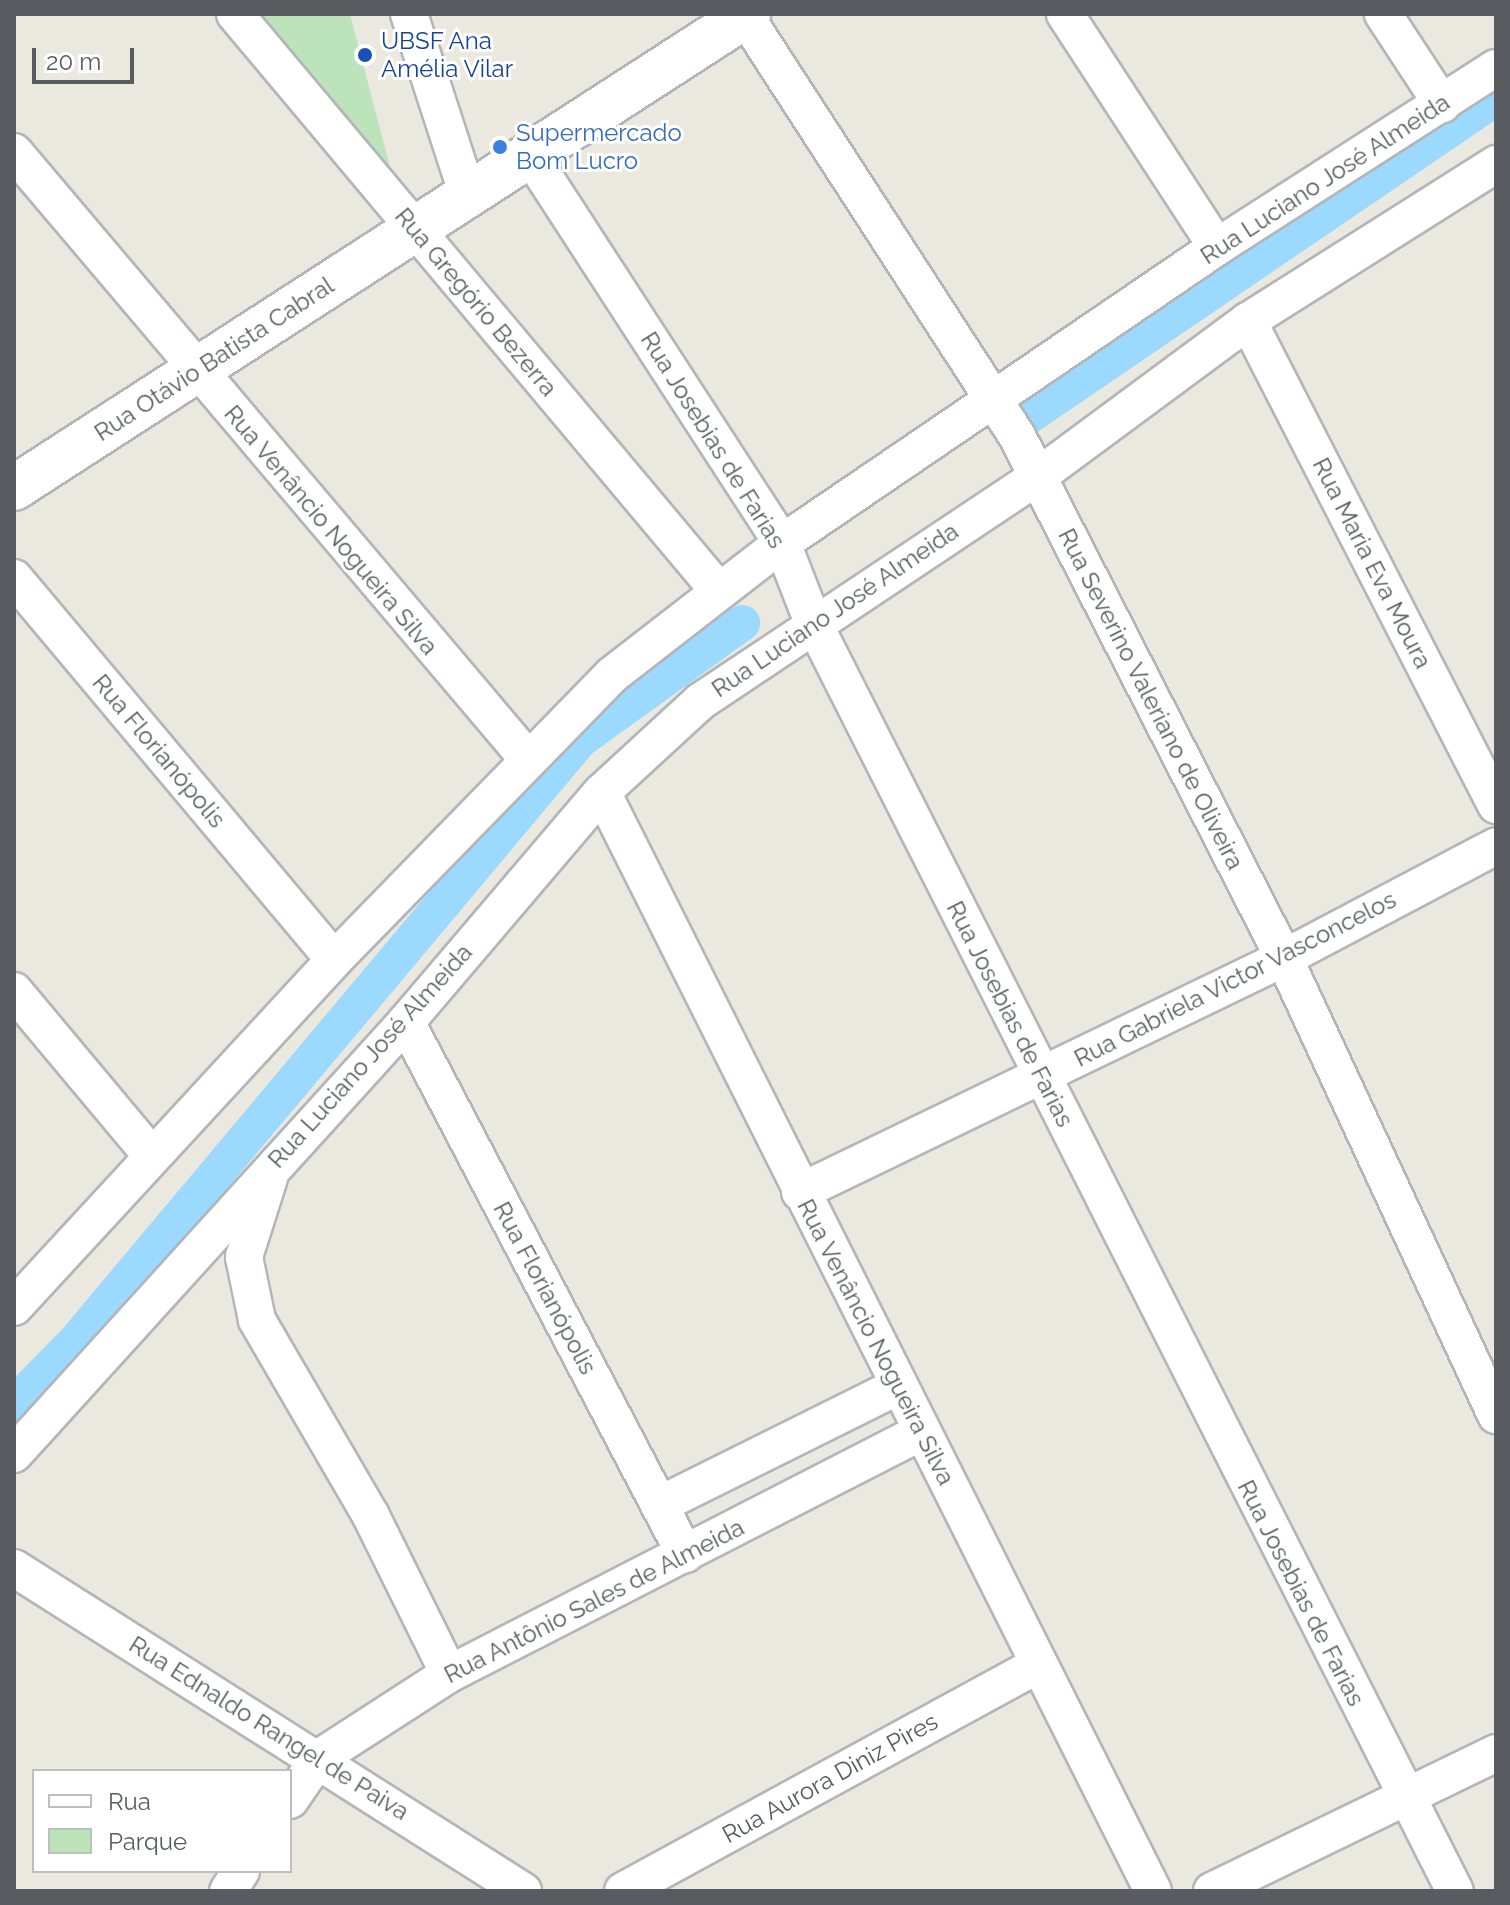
<!DOCTYPE html>
<meta charset="utf-8">
<style>
body{margin:0}
#map{position:relative;width:1510px;height:1905px;overflow:hidden;background:#ebe8df;font-family:Raleway,sans-serif}
div>[style]{position:absolute}
[style*='--x']{left:calc(var(--x)*1px);top:calc(var(--y)*1px);width:calc(var(--w)*1px);rotate:calc(var(--a)*1deg)}
.green>*{inset:0;background:#bde3bb}
.canal>*{height:36px;margin:-18px;padding:0 18px;transform-origin:18px;border-radius:18px;background:#9cd9fe}
.roads{filter:drop-shadow(2px 0 #b2b6ba) drop-shadow(-2px 0 #b2b6ba) drop-shadow(0 2px #b2b6ba) drop-shadow(0 -2px #b2b6ba)}
.street>*{height:36px;margin:-18px;padding:0 18px;transform-origin:18px;border-radius:18px;background:#fff}
.secondary>*{height:44px;margin:-22px;padding:0 22px;transform-origin:22px;border-radius:22px;background:#fff}
.dots>*{width:22px;height:22px;translate:-50% -50%;box-sizing:border-box;border:4px solid #fff;border-radius:50%}
span{translate:-50% -50%;white-space:nowrap;text-align:center;line-height:1.15;-webkit-text-stroke:6px #fff;paint-order:stroke}
.transit-label{font-size:24px;color:#164399}
.left{translate:0 -50%;text-align:left}
.shop-label{font-size:24px;color:#366cbe}
.street-label{font-size:24px;color:#585c60}
.frame{position:absolute;inset:0;border:16px solid #585c60;pointer-events:none}
.legend{position:absolute;left:32px;top:1769px;width:260px;height:104px;box-sizing:border-box;background:#fff;border:2px solid #bcbebf;margin:0;padding:10px 14px;list-style:none;font-size:24px;color:#585c60}
.legend li{display:flex;align-items:center;gap:16px;height:40px}
.legend b{width:40px;border:2px solid #bcbebf}
.scale{position:absolute;left:32px;top:48px;width:102px;height:36px;box-sizing:border-box;border:4px solid #585c60;border-top:0;padding-left:10px;font-size:24px;line-height:28px;white-space:nowrap;color:#585c60;-webkit-text-stroke:6px #fff;paint-order:stroke}
</style>
<div id="map">
<div class="green">
<div style="clip-path:polygon(243px 14px,350px 14px,401px 209px)"></div>
</div>
<div class="canal">
<div style="--x:1017;--y:424;--w:579;--a:-34.24"></div>
<div style="--x:14;--y:1404;--w:87;--a:-45.5"></div>
<div style="--x:75;--y:1342;--w:786;--a:-50.01"></div>
<div style="--x:580;--y:740;--w:200;--a:-35.8"></div>
</div>
<div class="roads">
<div class="street">
<div style="--x:235;--y:14;--w:752;--a:50.02"></div>
<div style="--x:409;--y:14;--w:191;--a:72"></div>
<div style="--x:1065;--y:14;--w:278;--a:56.9"></div>
<div style="--x:1383;--y:14;--w:108;--a:56.8"></div>
<div style="--x:745;--y:16;--w:500;--a:57.07"></div>
<div style="--x:1017;--y:436;--w:586;--a:62.91"></div>
<div style="--x:1284;--y:958;--w:504;--a:65.11"></div>
<div style="--x:14;--y:152;--w:794;--a:49.75"></div>
<div style="--x:532;--y:158;--w:459;--a:57"></div>
<div style="--x:782;--y:543;--w:83;--a:68.7"></div>
<div style="--x:812;--y:620;--w:1424;--a:63.17"></div>
<div style="--x:1248;--y:321;--w:544;--a:62.87"></div>
<div style="--x:14;--y:578;--w:498;--a:50"></div>
<div style="--x:602;--y:792;--w:1229;--a:63.37"></div>
<div style="--x:14;--y:991;--w:214;--a:50.1"></div>
<div style="--x:406;--y:1022;--w:601;--a:62.33"></div>
<div style="--x:269;--y:1178;--w:83;--a:107.6"></div>
<div style="--x:244;--y:1257;--w:64;--a:78.3"></div>
<div style="--x:257;--y:1320;--w:225;--a:59.8"></div>
<div style="--x:370;--y:1514;--w:178;--a:63.7"></div>
<div style="--x:800;--y:1192;--w:538;--a:-25.8"></div>
<div style="--x:1284;--y:958;--w:240;--a:-27.8"></div>
<div style="--x:14;--y:1307;--w:472;--a:-47.3"></div>
<div style="--x:334;--y:960;--w:398;--a:-45.7"></div>
<div style="--x:612;--y:675;--w:215;--a:-37.8"></div>
<div style="--x:782;--y:543;--w:526;--a:-34.23"></div>
<div style="--x:1217;--y:247;--w:331;--a:-32.7"></div>
<div style="--x:14;--y:1454;--w:583;--a:-47.78"></div>
<div style="--x:406;--y:1022;--w:302;--a:-49.6"></div>
<div style="--x:602;--y:792;--w:134;--a:-42.6"></div>
<div style="--x:701;--y:701;--w:404;--a:-33.7"></div>
<div style="--x:1037;--y:477;--w:262;--a:-36.5"></div>
<div style="--x:1248;--y:321;--w:294;--a:-32.3"></div>
<div style="--x:659;--y:1505;--w:266;--a:-26.4"></div>
<div style="--x:14;--y:1568;--w:603;--a:32.4"></div>
<div style="--x:290;--y:1800;--w:51;--a:-55.4"></div>
<div style="--x:319;--y:1758;--w:155;--a:-32.9"></div>
<div style="--x:449;--y:1674;--w:530;--a:-27.14"></div>
<div style="--x:228;--y:1891;--w:24;--a:-57"></div>
<div style="--x:623;--y:1891;--w:472;--a:-28.6"></div>
<div style="--x:1212;--y:1891;--w:316;--a:-25.9"></div>
</div>
<div class="secondary">
<div style="--x:14;--y:488;--w:874;--a:-32.85"></div>
</div>
</div>
<div class="dots">
<div style="left:365px;top:55px;background:#1a4fb4"></div>
<div style="left:500px;top:147px;background:#3f7fe0"></div>
</div>
<div class="transit-label">
<span class="left" style="left:381px;top:55px">UBSF Ana<br>Amélia Vilar</span>
</div>
<div class="shop-label">
<span class="left" style="left:516px;top:147px">Supermercado<br>Bom Lucro</span>
</div>
<div class="street-label">
<span style="left:1325px;top:179px;rotate:-33deg">Rua Luciano José Almeida</span>
<span style="left:476px;top:302px;rotate:50deg">Rua Gregório Bezerra</span>
<span style="left:214px;top:359px;rotate:-33deg">Rua Otávio Batista Cabral</span>
<span style="left:713px;top:440px;rotate:58deg">Rua Josebias de Farias</span>
<span style="left:331px;top:530px;rotate:50deg">Rua Venâncio Nogueira Silva</span>
<span style="left:1372px;top:563px;rotate:63deg">Rua Maria Eva Moura</span>
<span style="left:835px;top:610px;rotate:-34deg">Rua Luciano José Almeida</span>
<span style="left:1151px;top:699px;rotate:63deg">Rua Severino Valeriano de Oliveira</span>
<span style="left:159px;top:751px;rotate:50deg">Rua Florianópolis</span>
<span style="left:1235px;top:979px;rotate:-27deg">Rua Gabriela Victor Vasconcelos</span>
<span style="left:1010px;top:1014px;rotate:63deg">Rua Josebias de Farias</span>
<span style="left:370px;top:1056px;rotate:-48deg">Rua Luciano José Almeida</span>
<span style="left:545px;top:1288px;rotate:62deg">Rua Florianópolis</span>
<span style="left:876px;top:1342px;rotate:63deg">Rua Venâncio Nogueira Silva</span>
<span style="left:1301px;top:1593px;rotate:63deg">Rua Josebias de Farias</span>
<span style="left:594px;top:1601px;rotate:-27deg">Rua Antônio Sales de Almeida</span>
<span style="left:269px;top:1728px;rotate:32deg">Rua Ednaldo Rangel de Paiva</span>
<span style="left:830px;top:1778px;rotate:-29deg">Rua Aurora Diniz Pires</span>
</div>
<div class="frame"></div>
<ul class="legend">
<li><b style="height:10px;background:#fff"></b>Rua</li>
<li><b style="height:22px;background:#bde3bb"></b>Parque</li>
</ul>
<div class="scale">20 m</div>
</div>
